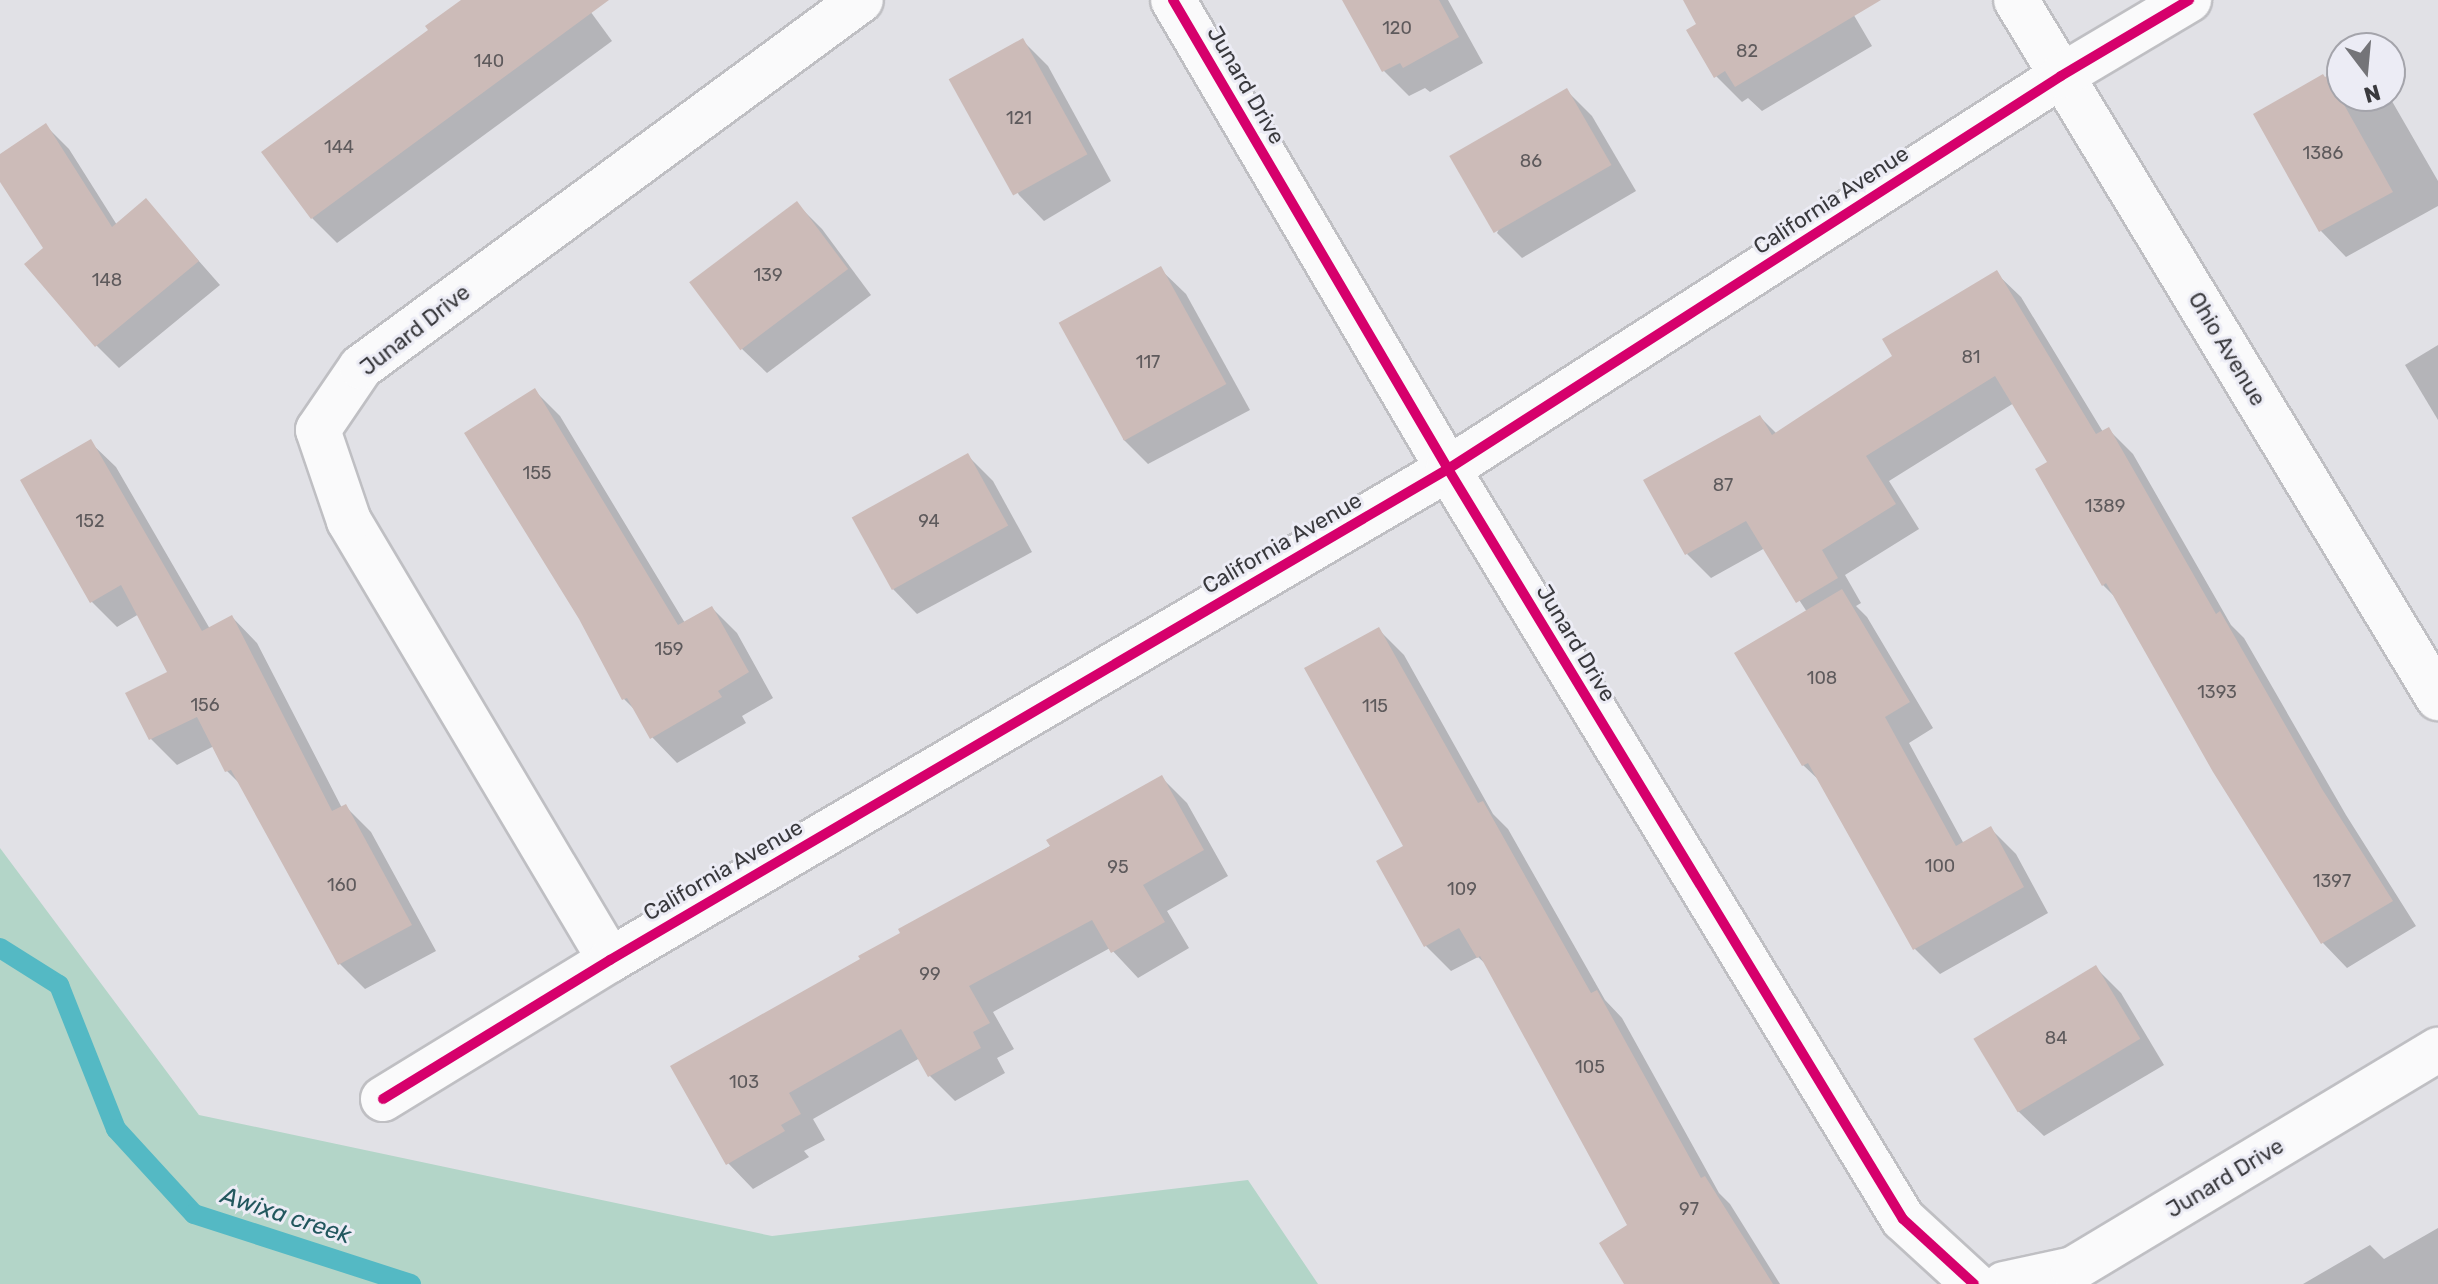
<!DOCTYPE html>
<style>
body{margin:0}
#map{position:relative;width:2438px;height:1284px;overflow:hidden;background:#e1e1e6;font-family:Rubik,sans-serif}
div>[style]{position:absolute}
[style*='--x']{left:calc(var(--x)*1px);top:calc(var(--y)*1px);width:calc(var(--w)*1px);rotate:calc(var(--a)*1deg)}
.green>*{inset:0;background:#b3d5c8}
.shadow>*{inset:0;background:#0003}
.stream>*{height:20px;margin:-10px;padding:0 10px;transform-origin:10px;border-radius:10px;background:#54b9c4}
.building>*{inset:0;background:#ccbbb8;transform-origin:0 0}
.roads{filter:drop-shadow(2px 0 #bfbfc3) drop-shadow(-2px 0 #bfbfc3) drop-shadow(0 2px #bfbfc3) drop-shadow(0 -2px #bfbfc3)}
.minor>*{height:44px;margin:-22px;padding:0 22px;transform-origin:22px;border-radius:22px;background:#fafafb}
.cycleway>*{height:10px;margin:-5px;padding:0 5px;transform-origin:5px;border-radius:5px;background:#d6006c}
span{translate:-50% -50%;white-space:nowrap;text-align:center;line-height:1.15;-webkit-text-stroke:6px #ececf5;paint-order:stroke}
.number-label{font-size:18px;color:#5e5a5c}
.number-label span{-webkit-text-stroke-width:0}
.street-label{font-size:22px;color:#39393d}
.water-label{font-size:24px;color:#22575e;font-style:italic}
.north{position:absolute;left:2326px;top:32px;width:80px;height:80px;box-sizing:border-box;background:#ececf5;border:2px solid #a4a4ab;border-radius:50%;rotate:164deg;font-size:22px;font-weight:700;line-height:32px;text-align:center;color:#39393d}
.north::after{content:'';display:block;margin:auto;width:28px;height:36px;background:#747478;clip-path:polygon(50% 0,100% 100%,50% 72%,0 100%)}
</style>
<div id="map">
<div class="green">
<div style="clip-path:polygon(0 848px,199px 1115px,772px 1236px,1248px 1180px,1318px 1284px,0 1284px)"></div>
</div>
<div class="shadow">
<div style="clip-path:polygon(464px 0,582px 0,612px 41px,337px 243px,312px 218px,431px 30px)"></div>
<div style="clip-path:polygon(1343px 0,1448px 0,1483px 63px,1430px 92px,1425px 88px,1409px 96px,1384px 71px)"></div>
<div style="clip-path:polygon(1716px 0,1845px 0,1872px 46px,1762px 111px,1748px 98px,1742px 102px,1716px 76px,1698px 24px)"></div>
<div style="clip-path:polygon(1022px 40px,1048px 66px,1111px 181px,1044px 221px,1019px 195px,952px 80px)"></div>
<div style="clip-path:polygon(2342px 70px,2342px 96px,2389px 96px,2438px 181px,2438px 206px,2346px 257px,2321px 231px,2255px 115px)"></div>
<div style="clip-path:polygon(1567px 91px,1592px 116px,1636px 191px,1522px 258px,1497px 233px)"></div>
<div style="clip-path:polygon(46px 126px,69px 149px,117px 225px,146px 201px,220px 285px,119px 368px,96px 345px,46px 248px,0 178px,0 156px)"></div>
<div style="clip-path:polygon(797px 204px,822px 229px,871px 295px,767px 373px,741px 348px)"></div>
<div style="clip-path:polygon(1160px 269px,1186px 294px,1250px 410px,1148px 464px,1123px 439px)"></div>
<div style="clip-path:polygon(1996px 273px,2021px 297px,2103px 432px,2108px 429px,2133px 454px,2231px 625px,2244px 638px,2346px 815px,2416px 926px,2347px 968px,2323px 943px,2215px 771px,2116px 598px,2103px 585px,2050px 462px,2014px 403px,1889px 481px,1919px 529px,1845px 575px,1861px 603px,1856px 606px,1867px 617px,1933px 728px,1909px 743px,1964px 844px,1991px 829px,2016px 854px,2048px 913px,1940px 974px,1914px 948px,1822px 783px,1803px 765px,1807px 612px,1765px 548px,1711px 578px,1687px 554px,1760px 417px,1777px 434px,1895px 357px)"></div>
<div style="clip-path:polygon(2438px 345px,2438px 420px,2405px 365px)"></div>
<div style="clip-path:polygon(535px 391px,560px 416px,685px 623px,712px 608px,737px 633px,773px 698px,742px 716px,746px 723px,677px 763px,652px 737px,637px 712px,624px 699px)"></div>
<div style="clip-path:polygon(90px 442px,116px 467px,210px 629px,232px 617px,257px 643px,342px 808px,345px 806px,371px 832px,436px 951px,365px 989px,340px 964px,243px 787px,227px 771px,214px 746px,177px 765px,151px 739px,128px 694px,169px 673px,139px 614px,117px 627px,92px 602px)"></div>
<div style="clip-path:polygon(968px 456px,993px 481px,1032px 552px,917px 614px,892px 588px)"></div>
<div style="clip-path:polygon(1379px 630px,1404px 655px,1493px 814px,1508px 829px,1605px 1000px,1622px 1018px,1719px 1193px,1730px 1204px,1780px 1284px,1627px 1284px,1629px 1226px,1489px 967px,1478px 957px,1451px 971px,1426px 946px,1405px 846px)"></div>
<div style="clip-path:polygon(1162px 778px,1187px 803px,1228px 876px,1167px 911px,1189px 948px,1138px 978px,1110px 948px,993px 1012px,1014px 1049px,997px 1058px,1005px 1073px,955px 1101px,930px 1076px,920px 1058px,813px 1119px,825px 1140px,804px 1151px,809px 1157px,753px 1189px,728px 1163px,863px 960px)"></div>
<div style="clip-path:polygon(2096px 968px,2121px 993px,2164px 1065px,2044px 1136px,2018px 1111px)"></div>
<div style="clip-path:polygon(2438px 1228px,2438px 1284px,2303px 1284px,2370px 1245px,2384px 1259px)"></div>
</div>
<div class="stream">
<div style="--x:0;--y:948;--w:70;--a:32.1"></div>
<div style="--x:59;--y:985;--w:155;--a:68.4"></div>
<div style="--x:116;--y:1129;--w:115;--a:47.5"></div>
<div style="--x:194;--y:1214;--w:228;--a:17.9"></div>
</div>
<div class="building">
<div style="clip-path:polygon(461px 0,609px 0,311px 219px,261px 152px,428px 30px,425px 26px)"></div>
<div style="clip-path:polygon(1342px 0,1439px 0,1459px 37px,1403px 68px,1400px 63px,1382px 72px)"></div>
<div style="clip-path:polygon(1683px 0,1881px 0,1735px 87px,1725px 71px,1714px 78px,1686px 30px,1696px 24px)"></div>
<div style="left:1023px;top:38px;width:133px;height:85px;rotate:61deg"></div>
<div style="clip-path:polygon(2342px 68px,2342px 101px,2393px 192px,2319px 232px,2253px 114px,2323px 74px,2325px 77px)"></div>
<div style="left:1567px;top:88px;width:89px;height:136px;rotate:60deg"></div>
<div style="clip-path:polygon(46px 123px,112px 227px,146px 198px,199px 261px,95px 347px,24px 264px,43px 248px,0 182px,0 154px)"></div>
<div style="left:797px;top:201px;width:85px;height:135px;rotate:53deg"></div>
<div style="left:1161px;top:266px;width:135px;height:117px;rotate:61deg"></div>
<div style="clip-path:polygon(1997px 270px,2096px 434px,2109px 427px,2216px 614px,2220px 611px,2322px 789px,2393px 901px,2321px 944px,2213px 772px,2106px 583px,2102px 586px,2035px 469px,2047px 462px,1995px 376px,1866px 456px,1896px 504px,1822px 550px,1838px 578px,1796px 603px,1746px 521px,1685px 555px,1643px 480px,1760px 415px,1772px 435px,1892px 356px,1882px 339px)"></div>
<div style="clip-path:polygon(535px 388px,678px 625px,712px 606px,749px 672px,718px 691px,722px 697px,650px 739px,627px 698px,622px 700px,579px 619px,464px 433px)"></div>
<div style="clip-path:polygon(91px 439px,202px 631px,232px 615px,332px 811px,346px 804px,412px 925px,338px 965px,231px 770px,225px 772px,197px 717px,149px 740px,125px 693px,167px 672px,121px 585px,90px 603px,20px 480px)"></div>
<div style="left:968px;top:453px;width:83px;height:133px;rotate:61deg"></div>
<div style="clip-path:polygon(1842px 589px,1910px 702px,1885px 717px,1956px 846px,1991px 826px,2024px 887px,1913px 950px,1808px 763px,1802px 766px,1734px 653px)"></div>
<div style="clip-path:polygon(1379px 627px,1478px 803px,1483px 801px,1591px 993px,1597px 990px,1701px 1178px,1705px 1176px,1773px 1284px,1624px 1284px,1599px 1243px,1627px 1225px,1480px 956px,1477px 958px,1459px 928px,1424px 947px,1376px 861px,1403px 846px,1304px 668px)"></div>
<div style="clip-path:polygon(1162px 775px,1204px 850px,1143px 885px,1165px 922px,1111px 953px,1092px 920px,969px 986px,990px 1023px,973px 1032px,981px 1048px,928px 1077px,901px 1029px,789px 1093px,801px 1114px,781px 1125px,785px 1131px,726px 1165px,670px 1066px,860px 959px,858px 956px,900px 933px,898px 929px,1050px 846px,1046px 840px)"></div>
<div style="left:2096px;top:965px;width:86px;height:143px;rotate:59deg"></div>
</div>
<div class="roads">
<div class="minor">
<div style="--x:1173;--y:0;--w:544;--a:59.61"></div>
<div style="--x:1448;--y:469;--w:877;--a:58.76"></div>
<div style="--x:1903;--y:1219;--w:96;--a:42.5"></div>
<div style="--x:2016;--y:0;--w:816;--a:58.84"></div>
<div style="--x:610;--y:960;--w:511;--a:-120.73"></div>
<div style="--x:349;--y:521;--w:96;--a:-108.8"></div>
<div style="--x:318;--y:430;--w:76;--a:-55.7"></div>
<div style="--x:361;--y:367;--w:620;--a:-36.28"></div>
<div style="--x:383;--y:1099;--w:266;--a:-31.5"></div>
<div style="--x:610;--y:960;--w:971;--a:-30.37"></div>
<div style="--x:1448;--y:469;--w:728;--a:-32.66"></div>
<div style="--x:2061;--y:76;--w:149;--a:-30.7"></div>
<div style="--x:2004;--y:1284;--w:71;--a:-12.3"></div>
<div style="--x:2073;--y:1269;--w:426;--a:-31"></div>
</div>
</div>
<div class="cycleway">
<div style="--x:1173;--y:0;--w:544;--a:59.61"></div>
<div style="--x:1448;--y:469;--w:877;--a:58.76"></div>
<div style="--x:1903;--y:1219;--w:96;--a:42.5"></div>
<div style="--x:383;--y:1099;--w:266;--a:-31.5"></div>
<div style="--x:610;--y:960;--w:971;--a:-30.37"></div>
<div style="--x:1448;--y:469;--w:728;--a:-32.66"></div>
<div style="--x:2061;--y:76;--w:149;--a:-30.7"></div>
</div>
<div class="number-label">
<span style="left:1397px;top:28px">120</span>
<span style="left:1747px;top:51px">82</span>
<span style="left:489px;top:61px">140</span>
<span style="left:1019px;top:118px">121</span>
<span style="left:339px;top:147px">144</span>
<span style="left:2323px;top:153px">1386</span>
<span style="left:1531px;top:161px">86</span>
<span style="left:768px;top:275px">139</span>
<span style="left:107px;top:280px">148</span>
<span style="left:1971px;top:357px">81</span>
<span style="left:1148px;top:362px">117</span>
<span style="left:537px;top:473px">155</span>
<span style="left:1723px;top:485px">87</span>
<span style="left:2105px;top:506px">1389</span>
<span style="left:90px;top:521px">152</span>
<span style="left:929px;top:521px">94</span>
<span style="left:669px;top:649px">159</span>
<span style="left:1822px;top:678px">108</span>
<span style="left:2217px;top:692px">1393</span>
<span style="left:205px;top:705px">156</span>
<span style="left:1375px;top:706px">115</span>
<span style="left:1940px;top:866px">100</span>
<span style="left:1118px;top:867px">95</span>
<span style="left:2332px;top:881px">1397</span>
<span style="left:342px;top:885px">160</span>
<span style="left:1462px;top:889px">109</span>
<span style="left:930px;top:974px">99</span>
<span style="left:2056px;top:1038px">84</span>
<span style="left:1590px;top:1067px">105</span>
<span style="left:744px;top:1082px">103</span>
<span style="left:1689px;top:1209px">97</span>
</div>
<div class="street-label">
<span style="left:1246px;top:85px;rotate:60deg">Junard Drive</span>
<span style="left:1831px;top:200px;rotate:-33deg">California Avenue</span>
<span style="left:415px;top:330px;rotate:-38deg">Junard Drive</span>
<span style="left:2227px;top:349px;rotate:59deg">Ohio Avenue</span>
<span style="left:1282px;top:543px;rotate:-30deg">California Avenue</span>
<span style="left:1576px;top:643px;rotate:59deg">Junard Drive</span>
<span style="left:723px;top:870px;rotate:-30deg">California Avenue</span>
<span style="left:2225px;top:1178px;rotate:-31deg">Junard Drive</span>
</div>
<div class="water-label">
<span style="left:286px;top:1216px;rotate:18deg">Awixa creek</span>
</div>
<div class="north">N</div>
</div>
